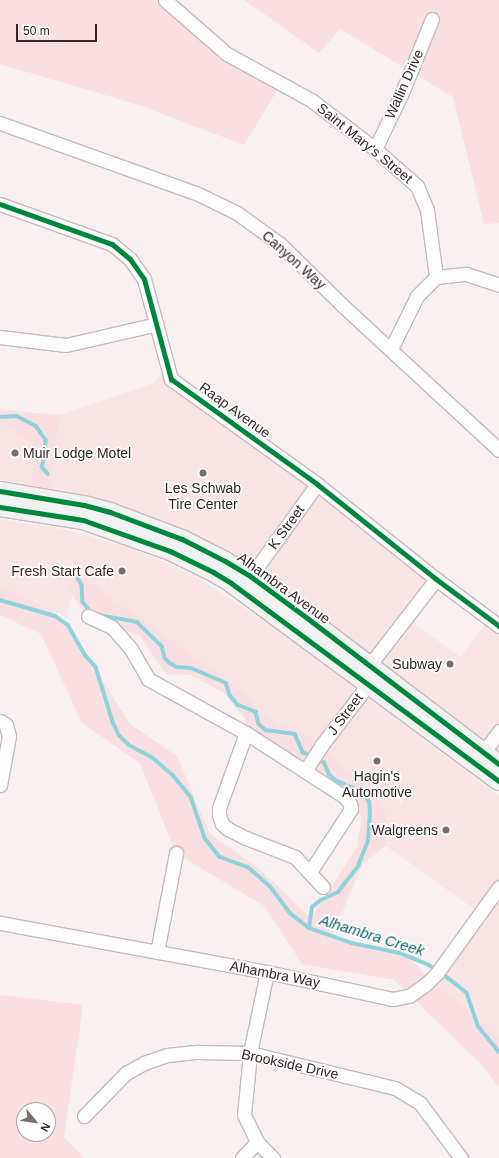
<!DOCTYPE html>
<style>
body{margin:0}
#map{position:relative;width:499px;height:1158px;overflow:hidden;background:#f8eff0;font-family:Helvetica,sans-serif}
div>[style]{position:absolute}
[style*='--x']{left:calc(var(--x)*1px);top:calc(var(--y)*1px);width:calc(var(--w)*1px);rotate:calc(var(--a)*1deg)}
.built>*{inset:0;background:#f8e3e5}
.green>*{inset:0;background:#f9dee2}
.stream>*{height:3.5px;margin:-1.75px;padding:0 1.75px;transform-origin:1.75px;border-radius:1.75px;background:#8ed3db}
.roads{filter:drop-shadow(1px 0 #c6bbbc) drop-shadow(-1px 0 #c6bbbc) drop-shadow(0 1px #c6bbbc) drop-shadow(0 -1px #c6bbbc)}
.street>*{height:13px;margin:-6.5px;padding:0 6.5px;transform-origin:6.5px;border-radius:6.5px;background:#fefdfd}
.secondary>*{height:18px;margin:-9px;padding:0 9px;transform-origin:9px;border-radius:9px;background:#f0f2f2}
.cycleway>*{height:5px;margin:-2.5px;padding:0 2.5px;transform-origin:2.5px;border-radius:2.5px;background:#00873e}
.dots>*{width:11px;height:11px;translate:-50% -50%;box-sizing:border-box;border:2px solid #fdfdfd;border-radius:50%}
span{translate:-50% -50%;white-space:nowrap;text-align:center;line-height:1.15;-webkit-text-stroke:3.5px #fdfdfd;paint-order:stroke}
.street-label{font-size:14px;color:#352627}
.poi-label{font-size:14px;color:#352627}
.left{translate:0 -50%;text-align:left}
.right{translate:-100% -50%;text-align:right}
.water-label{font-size:15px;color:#0a636b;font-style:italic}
.north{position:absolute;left:16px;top:1102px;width:40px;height:40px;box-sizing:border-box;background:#fdfdfd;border:1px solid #ada7a7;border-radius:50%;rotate:119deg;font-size:11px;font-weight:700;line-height:16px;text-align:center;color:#352627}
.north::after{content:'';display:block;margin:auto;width:14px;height:18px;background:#796c6d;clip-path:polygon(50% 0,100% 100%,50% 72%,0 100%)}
.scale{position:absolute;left:16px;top:24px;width:81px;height:18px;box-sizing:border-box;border:2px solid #352627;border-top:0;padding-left:5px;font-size:12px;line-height:14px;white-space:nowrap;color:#352627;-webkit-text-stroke:3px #fdfdfd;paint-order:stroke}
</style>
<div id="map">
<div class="built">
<div style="clip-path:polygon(167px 367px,171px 379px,436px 579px,407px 618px,460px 657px,490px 619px,499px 626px,499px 764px,311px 621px,50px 499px,60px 415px,152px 384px)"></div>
<div style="clip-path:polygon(0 422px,34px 446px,32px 486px,0 479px)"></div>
<div style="clip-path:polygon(0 519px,62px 529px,100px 539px,128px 547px,169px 564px,200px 579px,277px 630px,499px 796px,499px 1037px,431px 980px,480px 913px,386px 846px,388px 833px,293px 727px,283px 727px,78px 577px,66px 617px,0 585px)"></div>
</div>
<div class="green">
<div style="clip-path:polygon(0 0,165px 0,196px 26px,281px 84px,244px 145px,139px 105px,0 64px)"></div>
<div style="clip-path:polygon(244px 0,499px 0,499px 223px,484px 224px,453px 97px,340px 29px,319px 53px)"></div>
<div style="clip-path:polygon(0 410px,60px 415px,51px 489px,32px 486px,34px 446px,0 422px)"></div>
<div style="clip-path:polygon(74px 572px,234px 685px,261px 711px,283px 727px,293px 727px,321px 746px,374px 793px,384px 807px,388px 833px,386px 846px,363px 863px,331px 939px,401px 950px,431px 980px,499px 1037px,499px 1088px,483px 1066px,394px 980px,302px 964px,264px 906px,176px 853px,140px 763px,82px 723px,41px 634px,0 615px,0 585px,53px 611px,77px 641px,130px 724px,177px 756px,210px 834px,258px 868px,311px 918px,357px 847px,362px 818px,345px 797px,246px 733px,245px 719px,224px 693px,191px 675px,166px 674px,140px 636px,112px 627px,88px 616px,68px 590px)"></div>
<div style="clip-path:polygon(evenodd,0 995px,83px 1005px,64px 1137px,84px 1158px,0 1158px,0 995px,24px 1110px,48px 1110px,48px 1134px,24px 1134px,24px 1110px)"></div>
</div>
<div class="stream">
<div style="--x:0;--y:417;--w:17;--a:-3"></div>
<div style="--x:17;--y:416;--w:21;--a:28"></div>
<div style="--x:36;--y:426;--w:17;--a:54"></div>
<div style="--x:46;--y:440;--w:18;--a:93"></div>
<div style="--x:45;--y:458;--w:9;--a:108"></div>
<div style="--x:42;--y:467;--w:9;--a:49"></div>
<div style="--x:74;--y:572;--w:15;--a:58"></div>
<div style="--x:82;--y:585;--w:17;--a:87"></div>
<div style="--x:83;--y:602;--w:13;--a:51"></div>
<div style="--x:0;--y:600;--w:57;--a:16.2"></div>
<div style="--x:55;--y:616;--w:16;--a:35"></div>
<div style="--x:68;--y:625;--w:36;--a:60"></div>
<div style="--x:86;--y:656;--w:15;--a:48"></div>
<div style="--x:96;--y:667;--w:58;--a:72.8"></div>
<div style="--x:113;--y:722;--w:14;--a:65"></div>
<div style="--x:119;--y:735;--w:14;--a:45"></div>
<div style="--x:129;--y:745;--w:26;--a:28"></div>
<div style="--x:152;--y:757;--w:28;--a:41"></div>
<div style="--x:173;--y:775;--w:28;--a:51"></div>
<div style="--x:191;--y:797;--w:43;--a:71.1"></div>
<div style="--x:205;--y:838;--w:24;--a:52"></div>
<div style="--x:220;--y:857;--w:30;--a:20"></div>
<div style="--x:248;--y:867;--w:29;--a:41"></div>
<div style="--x:270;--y:886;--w:34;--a:53"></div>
<div style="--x:290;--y:913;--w:24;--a:38"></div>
<div style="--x:309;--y:928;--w:46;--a:19.2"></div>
<div style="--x:352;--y:943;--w:49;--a:11.8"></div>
<div style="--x:400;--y:953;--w:31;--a:22"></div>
<div style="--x:429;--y:965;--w:23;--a:34"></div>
<div style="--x:448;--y:978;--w:24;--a:38"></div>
<div style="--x:467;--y:993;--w:36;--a:71"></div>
<div style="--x:479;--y:1027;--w:32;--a:51"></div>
<div style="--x:98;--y:615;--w:40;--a:10"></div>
<div style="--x:137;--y:622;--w:35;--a:44"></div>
<div style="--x:162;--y:646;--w:12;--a:76"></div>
<div style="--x:165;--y:658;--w:7;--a:45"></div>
<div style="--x:170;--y:663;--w:8;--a:30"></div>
<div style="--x:177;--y:667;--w:14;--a:4"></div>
<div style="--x:191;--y:668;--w:38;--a:23"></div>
<div style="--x:226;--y:683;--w:13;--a:72"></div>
<div style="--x:230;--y:695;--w:13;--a:51"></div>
<div style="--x:238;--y:705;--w:19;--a:21"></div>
<div style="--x:256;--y:712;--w:12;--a:76"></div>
<div style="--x:259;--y:724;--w:9;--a:41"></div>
<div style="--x:266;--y:730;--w:29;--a:8"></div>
<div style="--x:295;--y:734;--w:20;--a:66"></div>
<div style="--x:303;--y:752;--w:9;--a:27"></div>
<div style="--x:309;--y:928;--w:21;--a:-82"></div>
<div style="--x:312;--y:907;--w:11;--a:-38"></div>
<div style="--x:321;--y:900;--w:19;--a:-25"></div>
<div style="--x:338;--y:892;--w:33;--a:-52"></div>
<div style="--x:358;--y:866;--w:27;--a:-68"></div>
<div style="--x:368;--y:841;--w:28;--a:-86"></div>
<div style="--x:370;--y:813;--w:11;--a:-95"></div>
<div style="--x:369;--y:802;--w:12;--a:-125"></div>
<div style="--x:362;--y:792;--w:28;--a:-157"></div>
<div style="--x:336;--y:781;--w:9;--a:-139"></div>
<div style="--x:329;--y:775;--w:13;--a:-113"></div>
<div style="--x:324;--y:763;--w:9;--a:-153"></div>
</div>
<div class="roads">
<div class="street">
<div style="--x:165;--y:0;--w:82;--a:41.1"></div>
<div style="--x:227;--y:54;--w:96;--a:28.7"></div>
<div style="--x:311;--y:100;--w:81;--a:37.4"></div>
<div style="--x:375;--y:149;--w:56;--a:41.4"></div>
<div style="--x:417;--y:186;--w:26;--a:67"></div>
<div style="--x:427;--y:210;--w:68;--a:82.3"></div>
<div style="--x:436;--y:277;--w:27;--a:135"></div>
<div style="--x:417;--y:296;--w:59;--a:116.1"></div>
<div style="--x:0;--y:123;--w:208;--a:19.7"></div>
<div style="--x:196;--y:193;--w:46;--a:26"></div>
<div style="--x:237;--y:213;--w:53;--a:35.8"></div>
<div style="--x:280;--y:244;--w:87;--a:44.5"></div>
<div style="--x:342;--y:305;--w:214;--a:42.7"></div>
<div style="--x:375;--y:149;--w:60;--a:-64.3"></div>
<div style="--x:401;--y:95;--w:82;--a:-67.8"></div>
<div style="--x:0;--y:204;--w:119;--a:19.7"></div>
<div style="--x:112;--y:244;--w:23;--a:40"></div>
<div style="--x:130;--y:259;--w:24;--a:55"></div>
<div style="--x:144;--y:279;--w:104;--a:74.9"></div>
<div style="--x:171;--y:379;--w:180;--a:35.7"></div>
<div style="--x:317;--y:484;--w:152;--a:38.6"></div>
<div style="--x:436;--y:579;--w:79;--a:36.7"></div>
<div style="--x:436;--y:277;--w:30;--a:-6"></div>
<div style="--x:466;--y:274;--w:35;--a:18"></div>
<div style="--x:0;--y:337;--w:66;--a:6.9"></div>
<div style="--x:66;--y:345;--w:93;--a:-13"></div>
<div style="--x:245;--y:584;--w:123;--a:-54.2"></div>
<div style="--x:88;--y:616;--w:26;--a:25"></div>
<div style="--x:112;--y:627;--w:29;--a:49"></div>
<div style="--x:131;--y:649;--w:34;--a:60"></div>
<div style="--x:148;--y:679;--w:112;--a:28.9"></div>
<div style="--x:246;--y:733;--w:118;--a:32.9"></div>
<div style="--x:345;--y:797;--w:9;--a:54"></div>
<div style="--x:350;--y:804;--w:5;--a:79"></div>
<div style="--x:351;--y:809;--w:75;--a:123.1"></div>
<div style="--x:0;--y:721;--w:7;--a:34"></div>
<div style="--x:6;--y:725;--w:11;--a:75"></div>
<div style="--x:9;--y:736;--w:50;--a:100.4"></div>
<div style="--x:246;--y:733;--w:80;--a:109.8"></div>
<div style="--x:219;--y:808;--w:7;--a:90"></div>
<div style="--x:219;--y:815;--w:9;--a:72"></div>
<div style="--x:222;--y:824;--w:8;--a:40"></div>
<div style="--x:228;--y:829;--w:20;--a:27"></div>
<div style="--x:246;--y:838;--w:53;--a:21.2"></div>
<div style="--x:295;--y:857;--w:41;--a:47"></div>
<div style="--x:479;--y:758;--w:34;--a:-53"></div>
<div style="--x:305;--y:771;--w:30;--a:-57"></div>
<div style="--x:321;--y:746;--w:69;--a:-52.6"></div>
<div style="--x:363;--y:691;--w:35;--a:-70"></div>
<div style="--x:375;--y:658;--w:100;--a:-52.3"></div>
<div style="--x:0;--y:923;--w:271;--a:10.4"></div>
<div style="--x:267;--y:972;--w:129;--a:12.1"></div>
<div style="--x:393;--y:999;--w:16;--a:-11"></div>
<div style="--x:409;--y:996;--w:19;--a:-35"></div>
<div style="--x:425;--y:985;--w:17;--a:-45"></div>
<div style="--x:437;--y:973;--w:106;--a:-54.2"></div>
<div style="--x:157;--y:952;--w:101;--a:-79.1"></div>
<div style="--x:267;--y:972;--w:83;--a:101.9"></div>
<div style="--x:250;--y:1053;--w:62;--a:95.5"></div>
<div style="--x:244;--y:1115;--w:30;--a:64"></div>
<div style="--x:257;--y:1142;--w:23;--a:45"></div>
<div style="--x:84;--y:1116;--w:60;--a:-45.7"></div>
<div style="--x:126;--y:1073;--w:21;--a:-29"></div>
<div style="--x:144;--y:1063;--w:24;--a:-19"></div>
<div style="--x:167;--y:1055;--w:31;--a:-6"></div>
<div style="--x:198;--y:1052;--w:52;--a:1.1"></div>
<div style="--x:250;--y:1053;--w:149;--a:13.6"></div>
<div style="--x:395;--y:1088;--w:29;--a:31"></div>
<div style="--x:420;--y:1103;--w:69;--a:53.3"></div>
<div style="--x:242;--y:1158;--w:22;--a:-47"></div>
</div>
<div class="secondary">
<div style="--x:0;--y:491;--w:85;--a:9.5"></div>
<div style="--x:84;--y:505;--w:27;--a:15"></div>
<div style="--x:110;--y:512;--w:77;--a:20.6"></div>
<div style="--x:182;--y:539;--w:48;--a:27.1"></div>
<div style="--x:225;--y:561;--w:29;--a:31"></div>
<div style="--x:250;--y:576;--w:76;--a:36.4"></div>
<div style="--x:311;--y:621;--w:236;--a:37.3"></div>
<div style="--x:0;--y:507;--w:84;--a:8.9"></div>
<div style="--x:83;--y:520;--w:92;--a:19.6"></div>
<div style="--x:170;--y:551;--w:48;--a:26"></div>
<div style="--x:213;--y:572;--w:21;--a:31"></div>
<div style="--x:231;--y:583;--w:333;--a:36.5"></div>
</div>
</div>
<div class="cycleway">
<div style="--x:0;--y:204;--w:119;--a:19.7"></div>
<div style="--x:112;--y:244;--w:23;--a:40"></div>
<div style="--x:130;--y:259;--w:24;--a:55"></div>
<div style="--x:144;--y:279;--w:104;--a:74.9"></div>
<div style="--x:171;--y:379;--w:180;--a:35.7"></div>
<div style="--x:317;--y:484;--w:152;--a:38.6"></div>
<div style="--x:436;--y:579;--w:79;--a:36.7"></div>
<div style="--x:0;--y:491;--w:85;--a:9.5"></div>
<div style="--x:84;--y:505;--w:27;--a:15"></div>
<div style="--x:110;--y:512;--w:77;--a:20.6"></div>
<div style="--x:182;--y:539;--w:48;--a:27.1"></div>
<div style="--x:225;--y:561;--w:29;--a:31"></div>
<div style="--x:250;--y:576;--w:76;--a:36.4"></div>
<div style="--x:311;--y:621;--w:236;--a:37.3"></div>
<div style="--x:0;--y:507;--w:84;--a:8.9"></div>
<div style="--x:83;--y:520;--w:92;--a:19.6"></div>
<div style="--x:170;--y:551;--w:48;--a:26"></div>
<div style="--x:213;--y:572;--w:21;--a:31"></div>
<div style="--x:231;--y:583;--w:333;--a:36.5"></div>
</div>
<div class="dots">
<div style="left:15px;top:453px;background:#796c6d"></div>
<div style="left:203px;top:473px;background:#796c6d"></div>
<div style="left:122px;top:571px;background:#796c6d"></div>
<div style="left:450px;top:664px;background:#796c6d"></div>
<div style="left:377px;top:761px;background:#796c6d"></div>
<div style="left:446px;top:830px;background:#796c6d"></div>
</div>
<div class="street-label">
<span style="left:404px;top:84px;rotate:-66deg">Wallin Drive</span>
<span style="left:365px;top:143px;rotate:39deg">Saint Mary's Street</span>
<span style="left:294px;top:260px;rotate:42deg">Canyon Way</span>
<span style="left:235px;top:410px;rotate:36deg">Raap Avenue</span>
<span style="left:286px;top:527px;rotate:-54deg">K Street</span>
<span style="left:284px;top:588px;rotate:36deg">Alhambra Avenue</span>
<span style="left:345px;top:714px;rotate:-53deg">J Street</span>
<span style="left:275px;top:974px;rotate:11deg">Alhambra Way</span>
<span style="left:290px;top:1064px;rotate:12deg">Brookside Drive</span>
</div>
<div class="poi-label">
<span class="left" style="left:23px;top:453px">Muir Lodge Motel</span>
<span style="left:203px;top:496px">Les Schwab<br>Tire Center</span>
<span class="right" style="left:114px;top:571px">Fresh Start Cafe</span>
<span class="right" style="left:442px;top:664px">Subway</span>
<span style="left:377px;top:784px">Hagin's<br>Automotive</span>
<span class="right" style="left:438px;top:830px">Walgreens</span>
</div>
<div class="water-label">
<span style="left:372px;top:935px;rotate:17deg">Alhambra Creek</span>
</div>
<div class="north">N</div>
<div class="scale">50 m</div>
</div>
